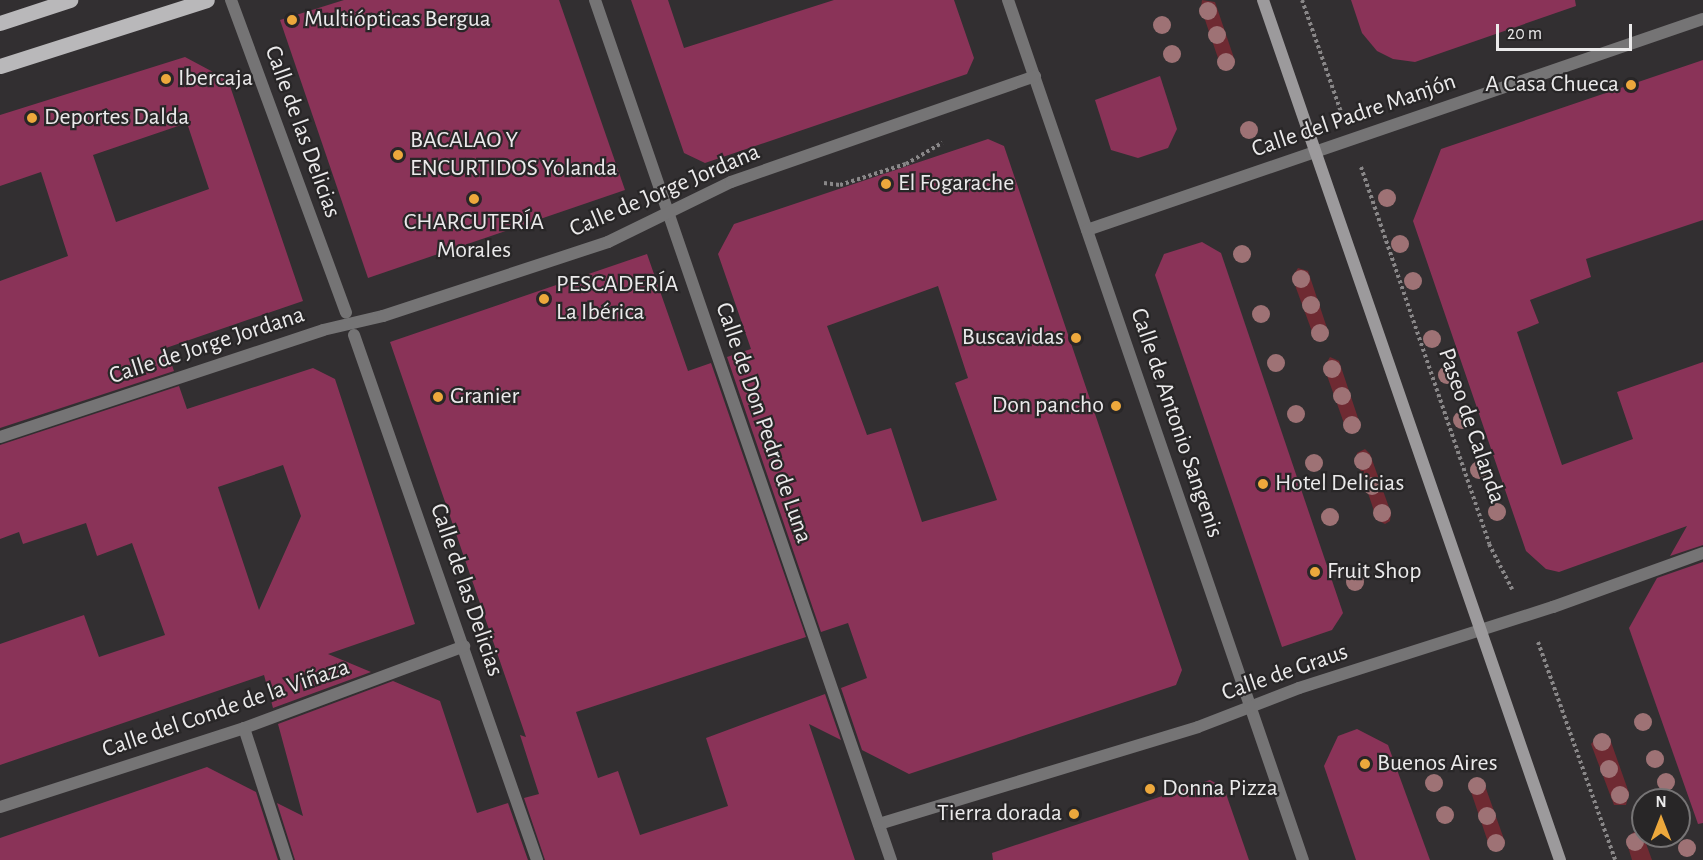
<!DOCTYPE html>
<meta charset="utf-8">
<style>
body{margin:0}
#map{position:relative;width:1703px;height:860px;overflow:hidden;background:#322f31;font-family:"Alegreya Sans",sans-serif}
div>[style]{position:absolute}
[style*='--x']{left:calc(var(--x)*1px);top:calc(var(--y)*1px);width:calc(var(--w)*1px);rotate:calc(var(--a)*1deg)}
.green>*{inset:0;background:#6f2a32}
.building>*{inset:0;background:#8a3358}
.path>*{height:4px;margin-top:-2px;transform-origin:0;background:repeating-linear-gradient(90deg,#898788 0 3px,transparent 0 6px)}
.pedestrian>*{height:12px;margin:-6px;padding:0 6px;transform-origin:6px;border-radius:6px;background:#757475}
.minor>*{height:12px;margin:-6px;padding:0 6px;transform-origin:6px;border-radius:6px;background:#757475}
.secondary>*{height:12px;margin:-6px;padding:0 6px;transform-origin:6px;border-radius:6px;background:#9c9a9c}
.primary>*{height:15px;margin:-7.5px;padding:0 7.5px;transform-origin:7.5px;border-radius:7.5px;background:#b9b8ba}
.trees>*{width:18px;height:18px;margin:-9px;border-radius:50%;background:#9e7275}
.dots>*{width:16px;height:16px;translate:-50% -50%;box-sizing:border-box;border:3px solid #282627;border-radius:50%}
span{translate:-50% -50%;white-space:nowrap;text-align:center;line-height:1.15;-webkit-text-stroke:4.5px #282627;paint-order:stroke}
.poi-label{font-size:24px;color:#ebeaeb}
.left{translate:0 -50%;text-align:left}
.right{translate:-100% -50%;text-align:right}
.street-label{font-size:24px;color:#ebeaeb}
.north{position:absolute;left:1631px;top:788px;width:60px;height:60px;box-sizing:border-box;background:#282627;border:2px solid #767475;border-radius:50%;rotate:0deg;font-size:16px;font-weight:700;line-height:24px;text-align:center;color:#ebeaeb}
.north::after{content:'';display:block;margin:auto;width:21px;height:27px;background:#eda83c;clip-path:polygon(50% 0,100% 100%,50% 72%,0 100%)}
.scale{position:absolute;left:1496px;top:24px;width:136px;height:27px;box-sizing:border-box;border:3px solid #ebeaeb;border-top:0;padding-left:8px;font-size:18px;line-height:21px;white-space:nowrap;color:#ebeaeb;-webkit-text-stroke:4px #282627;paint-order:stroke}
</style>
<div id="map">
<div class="green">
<div style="clip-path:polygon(1202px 0,1215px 2px,1235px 61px,1231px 69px,1224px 69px,1220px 64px,1201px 8px)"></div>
<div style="clip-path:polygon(1298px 268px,1308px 271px,1328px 331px,1323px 340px,1314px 337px,1292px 277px)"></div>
<div style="clip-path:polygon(1330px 357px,1339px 361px,1360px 424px,1353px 433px,1346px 429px,1324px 367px)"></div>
<div style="clip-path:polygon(1365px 449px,1370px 454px,1391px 513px,1390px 521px,1385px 524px,1377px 520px,1357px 460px,1357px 453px)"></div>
<div style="clip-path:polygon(1600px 734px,1610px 739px,1629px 793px,1626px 805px,1614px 805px,1591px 744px)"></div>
<div style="clip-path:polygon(1474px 779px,1484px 783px,1505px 842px,1500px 851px,1490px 848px,1470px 789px)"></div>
<div style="clip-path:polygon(1634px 832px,1644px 838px,1652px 860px,1632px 860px,1626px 840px)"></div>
</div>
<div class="building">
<div style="clip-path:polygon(344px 0,559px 0,625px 190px,368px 278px,280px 20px)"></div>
<div style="clip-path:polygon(631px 0,668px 0,684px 48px,834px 0,954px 0,974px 58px,967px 74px,705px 163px,684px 153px)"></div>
<div style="clip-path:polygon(1351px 0,1575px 0,1576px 6px,1415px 62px,1393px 59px,1377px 51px,1362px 33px)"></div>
<div style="clip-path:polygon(evenodd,185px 57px,228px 80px,303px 301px,166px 348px,174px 371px,0 428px,0 281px,68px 256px,41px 172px,0 186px,0 115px,185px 57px,187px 123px,209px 189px,116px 222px,93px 155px,187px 123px)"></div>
<div style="clip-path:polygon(1703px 60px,1703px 220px,1586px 259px,1591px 277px,1530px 300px,1539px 323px,1517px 332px,1562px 465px,1633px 439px,1617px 392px,1703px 362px,1703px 545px,1670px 556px,1687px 526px,1559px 572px,1546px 569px,1526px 551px,1413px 221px,1441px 149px)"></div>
<div style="clip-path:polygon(1160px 76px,1177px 129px,1168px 148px,1138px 158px,1111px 150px,1095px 100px)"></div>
<div style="clip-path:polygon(evenodd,988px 139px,1004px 146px,1182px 670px,1176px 685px,909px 774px,862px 750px,841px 688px,867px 678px,848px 623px,821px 632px,727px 357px,751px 349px,718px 254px,734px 224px,988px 139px,938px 286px,968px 378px,955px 383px,997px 500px,922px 522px,891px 428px,867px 435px,827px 326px,938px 286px)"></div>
<div style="clip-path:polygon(1202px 242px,1221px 253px,1343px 613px,1332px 630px,1282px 647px,1155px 275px,1164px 254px)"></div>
<div style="clip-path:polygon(647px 254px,688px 371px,711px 363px,806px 637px,576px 712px,598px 778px,618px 771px,640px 835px,728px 806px,706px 738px,825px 694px,841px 740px,809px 724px,855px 860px,545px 860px,524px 798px,539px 794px,520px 735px,526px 737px,390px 342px)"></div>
<div style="clip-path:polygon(evenodd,313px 368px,335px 379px,415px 624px,328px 654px,371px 672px,273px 708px,264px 675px,0 765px,0 644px,84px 615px,99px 657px,165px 635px,132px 543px,97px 556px,86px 523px,23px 544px,19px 532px,0 539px,0 445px,179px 386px,187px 409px,313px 368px,283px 465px,301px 516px,259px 610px,218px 487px,283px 465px)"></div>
<div style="clip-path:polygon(1703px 562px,1703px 823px,1698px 824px,1629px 628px,1657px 578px)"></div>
<div style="clip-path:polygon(393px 681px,440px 701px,477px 813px,508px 803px,528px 860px,295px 860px,277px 803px,303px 816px,278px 724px)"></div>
<div style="clip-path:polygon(1357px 729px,1388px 745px,1430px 860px,1356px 860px,1324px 766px,1338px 736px)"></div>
<div style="clip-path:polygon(207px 767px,256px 792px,278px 860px,0 860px,0 838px)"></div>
<div style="clip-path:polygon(1210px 780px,1224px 788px,1249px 860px,993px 860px,992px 853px)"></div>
</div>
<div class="path">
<div style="--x:1302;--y:0;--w:119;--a:70.8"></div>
<div style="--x:1361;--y:167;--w:398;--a:71.2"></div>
<div style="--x:1489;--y:544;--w:51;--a:62.9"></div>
<div style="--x:824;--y:183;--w:16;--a:7"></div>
<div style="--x:840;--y:185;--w:69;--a:-17.7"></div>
<div style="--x:906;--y:164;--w:42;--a:-30.3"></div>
<div style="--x:1538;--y:642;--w:231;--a:70.5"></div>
</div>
<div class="pedestrian">
<div style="--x:231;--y:0;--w:333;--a:69.8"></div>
<div style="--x:354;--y:335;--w:556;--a:70.78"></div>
<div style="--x:244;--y:728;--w:235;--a:-20.4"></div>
</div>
<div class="minor">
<div style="--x:595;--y:0;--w:910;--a:71.01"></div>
<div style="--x:1008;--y:0;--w:909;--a:71.07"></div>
<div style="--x:1087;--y:230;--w:651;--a:-18.91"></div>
<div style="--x:0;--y:437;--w:340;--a:-18.3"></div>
<div style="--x:323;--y:330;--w:62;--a:-13.1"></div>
<div style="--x:383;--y:316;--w:237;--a:-18.2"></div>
<div style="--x:608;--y:242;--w:137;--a:-26"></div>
<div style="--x:731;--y:182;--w:322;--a:-19.2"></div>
<div style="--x:0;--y:807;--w:256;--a:-17.9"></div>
<div style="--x:244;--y:728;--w:139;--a:72"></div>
<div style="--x:879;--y:824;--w:333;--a:-16.9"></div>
<div style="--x:1198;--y:727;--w:108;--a:-21.1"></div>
<div style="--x:1299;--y:688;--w:267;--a:-17.7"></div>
<div style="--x:1553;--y:607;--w:159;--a:-19.8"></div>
</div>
<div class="secondary">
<div style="--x:1263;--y:0;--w:910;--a:70.95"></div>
</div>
<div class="primary">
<div style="--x:0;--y:23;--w:74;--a:-18.2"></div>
<div style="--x:0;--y:66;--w:217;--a:-17.7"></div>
</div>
<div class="trees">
<div style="left:1208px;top:11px"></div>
<div style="left:1162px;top:25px"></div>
<div style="left:1217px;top:35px"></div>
<div style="left:1172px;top:54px"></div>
<div style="left:1226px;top:62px"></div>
<div style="left:1249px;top:130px"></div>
<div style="left:1387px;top:198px"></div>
<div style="left:1400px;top:244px"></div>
<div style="left:1242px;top:254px"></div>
<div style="left:1301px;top:279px"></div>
<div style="left:1413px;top:281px"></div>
<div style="left:1311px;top:305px"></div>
<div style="left:1261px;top:314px"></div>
<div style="left:1320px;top:333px"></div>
<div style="left:1432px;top:339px"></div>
<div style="left:1276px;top:363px"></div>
<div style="left:1332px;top:369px"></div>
<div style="left:1447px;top:375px"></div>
<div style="left:1342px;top:396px"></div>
<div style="left:1296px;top:414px"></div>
<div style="left:1462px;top:420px"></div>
<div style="left:1352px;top:425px"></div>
<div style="left:1363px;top:461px"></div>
<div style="left:1314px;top:463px"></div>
<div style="left:1479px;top:470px"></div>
<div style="left:1372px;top:486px"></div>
<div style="left:1497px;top:512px"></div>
<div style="left:1382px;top:513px"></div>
<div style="left:1330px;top:517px"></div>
<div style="left:1355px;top:582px"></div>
<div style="left:1643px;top:722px"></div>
<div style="left:1602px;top:742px"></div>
<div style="left:1655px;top:759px"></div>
<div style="left:1609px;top:769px"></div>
<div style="left:1666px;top:782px"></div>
<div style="left:1434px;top:783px"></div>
<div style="left:1477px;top:786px"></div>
<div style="left:1620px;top:795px"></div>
<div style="left:1445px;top:815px"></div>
<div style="left:1487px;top:816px"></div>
<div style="left:1635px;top:842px"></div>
<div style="left:1496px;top:843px"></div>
<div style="left:1687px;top:848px"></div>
</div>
<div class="dots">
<div style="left:292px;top:20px;background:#eda83c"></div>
<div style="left:166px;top:79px;background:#eda83c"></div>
<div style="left:1631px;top:85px;background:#eda83c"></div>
<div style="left:32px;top:118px;background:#eda83c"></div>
<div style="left:398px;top:155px;background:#eda83c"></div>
<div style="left:886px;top:184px;background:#eda83c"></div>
<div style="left:474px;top:199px;background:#eda83c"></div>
<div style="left:544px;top:299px;background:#eda83c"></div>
<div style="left:1076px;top:338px;background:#eda83c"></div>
<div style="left:438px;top:397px;background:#eda83c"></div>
<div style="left:1116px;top:406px;background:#eda83c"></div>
<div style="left:1263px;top:484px;background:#eda83c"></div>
<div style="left:1315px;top:572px;background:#eda83c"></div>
<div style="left:1365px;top:764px;background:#eda83c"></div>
<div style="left:1150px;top:789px;background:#eda83c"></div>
<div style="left:1074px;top:814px;background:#eda83c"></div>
</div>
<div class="poi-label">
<span class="left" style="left:304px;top:20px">Multiópticas Bergua</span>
<span class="left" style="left:178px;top:79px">Ibercaja</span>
<span class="right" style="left:1619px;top:85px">A Casa Chueca</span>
<span class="left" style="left:44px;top:118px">Deportes Dalda</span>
<span class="left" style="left:410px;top:155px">BACALAO Y<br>ENCURTIDOS Yolanda</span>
<span class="left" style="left:898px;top:184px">El Fogarache</span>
<span style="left:474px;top:237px">CHARCUTERÍA<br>Morales</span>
<span class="left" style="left:556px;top:299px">PESCADERÍA<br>La Ibérica</span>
<span class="right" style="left:1064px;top:338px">Buscavidas</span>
<span class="left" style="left:450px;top:397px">Granier</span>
<span class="right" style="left:1104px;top:406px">Don pancho</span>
<span class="left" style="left:1275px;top:484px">Hotel Delicias</span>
<span class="left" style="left:1327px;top:572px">Fruit Shop</span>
<span class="left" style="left:1377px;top:764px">Buenos Aires</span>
<span class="left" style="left:1162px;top:789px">Donna Pizza</span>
<span class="right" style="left:1062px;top:814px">Tierra dorada</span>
</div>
<div class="street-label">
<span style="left:1354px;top:116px;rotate:-19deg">Calle del Padre Manjón</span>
<span style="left:302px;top:132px;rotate:70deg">Calle de las Delicias</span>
<span style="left:665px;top:191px;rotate:-23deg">Calle de Jorge Jordana</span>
<span style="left:207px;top:346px;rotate:-18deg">Calle de Jorge Jordana</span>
<span style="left:763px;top:423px;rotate:71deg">Calle de Don Pedro de Luna</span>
<span style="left:1176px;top:423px;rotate:71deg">Calle de Antonio Sangenis</span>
<span style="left:1471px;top:426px;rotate:71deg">Paseo de Calanda</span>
<span style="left:466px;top:590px;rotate:71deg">Calle de las Delicias</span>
<span style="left:1285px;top:673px;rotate:-19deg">Calle de Graus</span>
<span style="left:226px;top:709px;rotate:-19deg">Calle del Conde de la Viñaza</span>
</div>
<div class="north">N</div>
<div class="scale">20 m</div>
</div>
